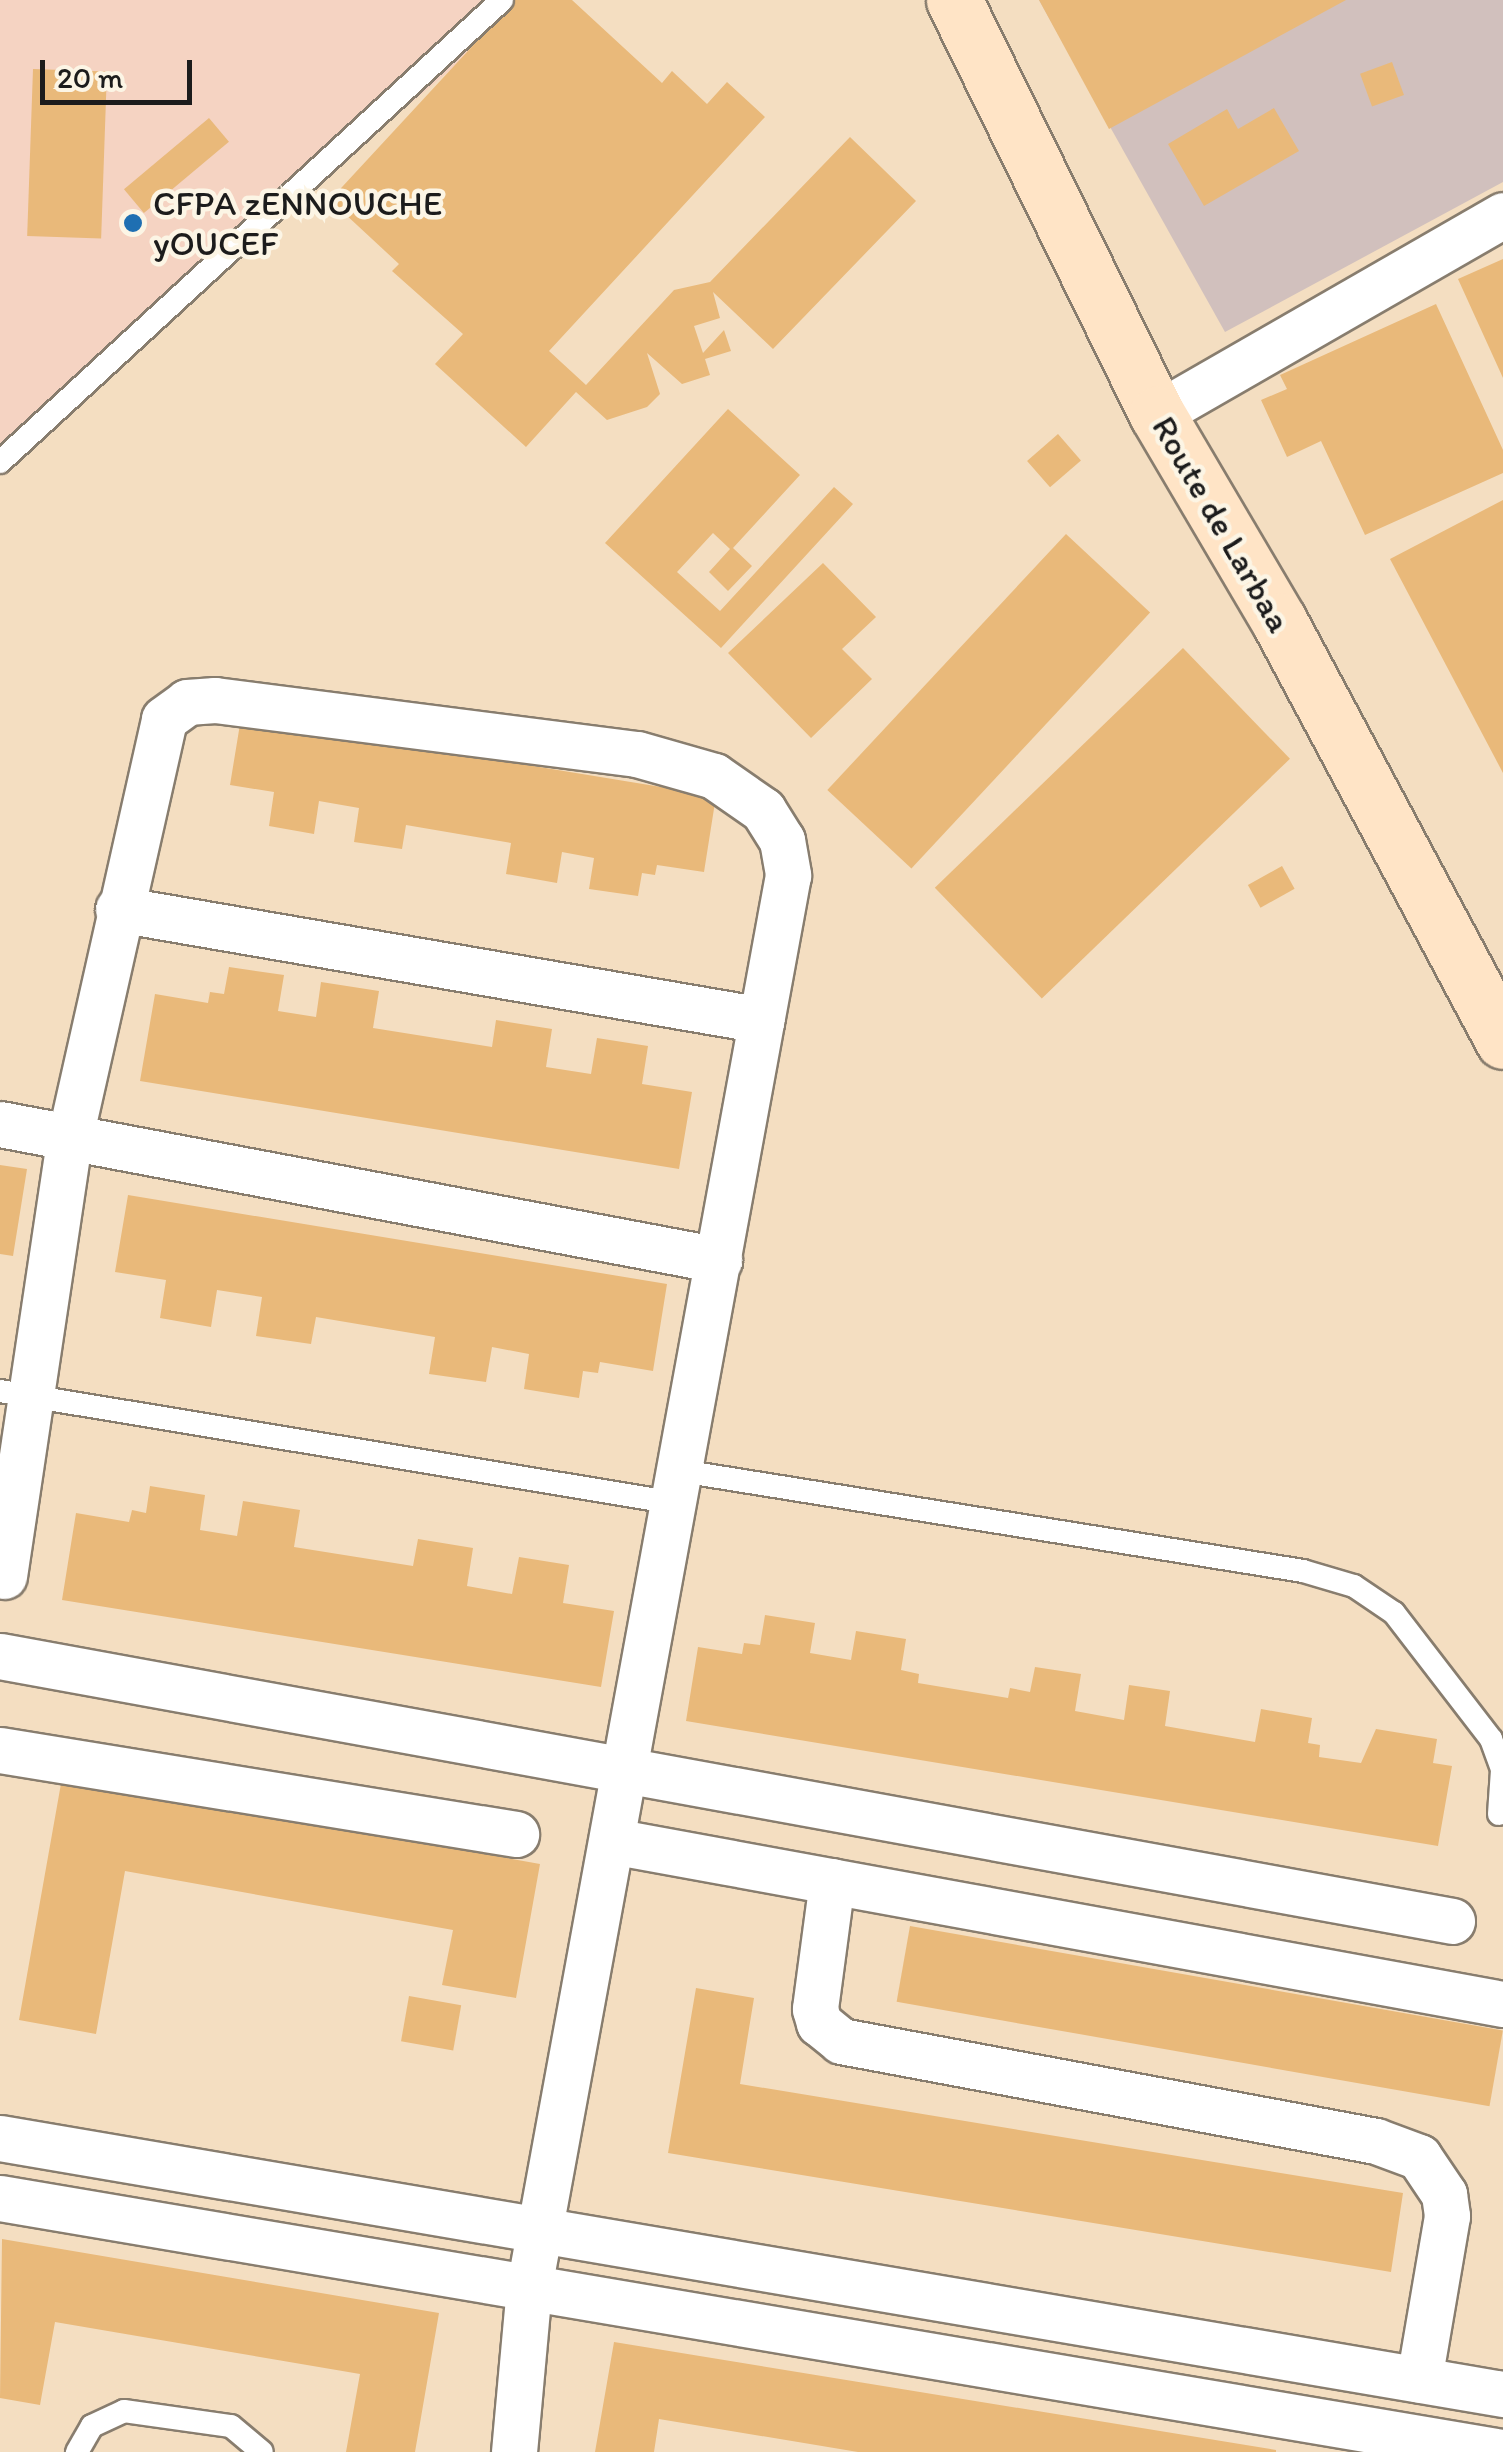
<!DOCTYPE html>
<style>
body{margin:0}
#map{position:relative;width:1503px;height:2452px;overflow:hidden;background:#f4dec1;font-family:Itim,sans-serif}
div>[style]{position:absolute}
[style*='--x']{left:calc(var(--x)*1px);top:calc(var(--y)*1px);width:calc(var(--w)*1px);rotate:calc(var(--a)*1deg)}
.built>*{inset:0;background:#f5d3c2}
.industrial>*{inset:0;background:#d1c0bd}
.building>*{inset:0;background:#e9b97a;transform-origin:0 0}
.roads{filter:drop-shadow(2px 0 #887d6e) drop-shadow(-2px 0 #887d6e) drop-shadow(0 2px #887d6e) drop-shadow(0 -2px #887d6e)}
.service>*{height:22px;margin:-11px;padding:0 11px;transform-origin:11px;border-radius:11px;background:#fff}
.minor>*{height:45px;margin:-22.5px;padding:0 22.5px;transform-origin:22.5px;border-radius:22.5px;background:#fff}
.secondary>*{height:55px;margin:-27.5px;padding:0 27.5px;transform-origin:27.5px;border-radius:27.5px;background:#ffe4c6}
.dots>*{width:28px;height:28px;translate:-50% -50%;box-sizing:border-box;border:5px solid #fcf5e5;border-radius:50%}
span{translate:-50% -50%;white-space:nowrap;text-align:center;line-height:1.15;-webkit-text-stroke:9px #fcf5e5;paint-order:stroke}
.poi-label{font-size:35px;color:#1c1c1c}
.left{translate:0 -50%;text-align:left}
.street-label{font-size:35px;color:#1c1c1c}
.scale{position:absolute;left:40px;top:60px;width:152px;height:45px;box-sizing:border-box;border:5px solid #1c1c1c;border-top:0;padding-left:12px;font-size:30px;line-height:35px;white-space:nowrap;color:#1c1c1c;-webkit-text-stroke:8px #fcf5e5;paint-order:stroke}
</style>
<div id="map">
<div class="built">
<div style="clip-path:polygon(0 0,534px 0,0 447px)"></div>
</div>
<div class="industrial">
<div style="clip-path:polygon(1039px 0,1503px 0,1503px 182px,1225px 332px)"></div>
</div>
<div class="building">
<div style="clip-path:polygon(515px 0,572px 0,662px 83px,672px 71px,707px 104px,727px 82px,765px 117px,549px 351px,586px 385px,674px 290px,710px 282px,850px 137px,916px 201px,773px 349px,713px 292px,720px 318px,694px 326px,703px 353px,724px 330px,731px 351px,705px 359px,710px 375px,682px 384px,647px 353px,660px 394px,647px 407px,607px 420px,576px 392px,526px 447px,435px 364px,463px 334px,392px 271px,399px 264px,330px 200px)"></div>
<div style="clip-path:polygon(1039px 0,1346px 0,1109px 129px)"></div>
<div style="left:1392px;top:62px;width:35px;height:34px;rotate:70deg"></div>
<div style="left:33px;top:69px;width:74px;height:167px;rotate:2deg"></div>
<div style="clip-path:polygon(1274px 108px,1299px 151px,1204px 206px,1168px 144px,1227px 109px,1238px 129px)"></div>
<div style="left:209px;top:118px;width:31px;height:111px;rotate:50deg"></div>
<div style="clip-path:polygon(1503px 259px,1503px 378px,1458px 279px)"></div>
<div style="clip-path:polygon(1436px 304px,1503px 450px,1503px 473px,1365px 535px,1321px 441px,1287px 457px,1261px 400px,1287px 389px,1280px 375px)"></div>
<div style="clip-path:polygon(728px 409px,800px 475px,733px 548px,752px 566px,728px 591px,709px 572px,730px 549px,713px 533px,677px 572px,720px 611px,834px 487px,853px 504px,721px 648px,605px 543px)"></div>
<div style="left:1058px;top:434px;width:35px;height:41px;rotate:49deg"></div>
<div style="clip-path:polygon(1503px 500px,1503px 773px,1390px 559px)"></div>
<div style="left:1066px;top:534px;width:115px;height:350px;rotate:43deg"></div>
<div style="clip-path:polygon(823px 563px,876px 617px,842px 649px,872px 679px,811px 738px,728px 653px)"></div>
<div style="left:1183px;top:648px;width:154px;height:345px;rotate:46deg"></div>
<div style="clip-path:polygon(241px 718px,716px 796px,704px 872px,657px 865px,655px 875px,642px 873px,638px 896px,589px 889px,594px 858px,562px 852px,557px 883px,506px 874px,511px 843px,406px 825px,402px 849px,354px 842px,359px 808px,319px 801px,314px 834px,269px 826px,274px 792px,230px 785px)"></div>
<div style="left:1282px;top:866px;width:26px;height:39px;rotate:61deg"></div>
<div style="clip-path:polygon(229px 967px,284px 975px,278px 1011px,316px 1017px,321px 982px,379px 991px,373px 1028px,492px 1047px,496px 1020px,552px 1029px,546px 1067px,591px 1074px,597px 1038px,648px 1046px,642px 1084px,692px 1092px,679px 1169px,140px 1081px,155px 994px,208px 1003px,210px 992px,224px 994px)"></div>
<div style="clip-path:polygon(0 1165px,27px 1169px,13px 1256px,0 1254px)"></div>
<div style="clip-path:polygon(128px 1195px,667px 1284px,653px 1371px,600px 1362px,598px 1373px,583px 1371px,579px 1398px,524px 1389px,529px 1354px,492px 1347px,486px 1382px,429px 1374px,435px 1337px,316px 1317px,311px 1344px,256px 1336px,262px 1297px,217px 1290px,211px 1327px,160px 1318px,166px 1280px,115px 1272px)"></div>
<div style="clip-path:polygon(150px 1486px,205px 1495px,200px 1530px,237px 1536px,243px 1501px,300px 1510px,294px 1547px,413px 1566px,418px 1539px,473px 1548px,467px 1586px,512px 1594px,519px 1557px,569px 1565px,563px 1603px,614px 1611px,601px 1687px,62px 1600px,76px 1513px,129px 1522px,132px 1510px,146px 1513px)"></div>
<div style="clip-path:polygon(765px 1615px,815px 1623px,810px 1653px,851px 1660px,856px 1631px,906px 1639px,901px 1670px,919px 1674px,918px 1683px,1008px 1698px,1010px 1688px,1030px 1692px,1035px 1667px,1081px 1674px,1075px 1711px,1124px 1720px,1129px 1685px,1170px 1691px,1165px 1726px,1255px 1742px,1261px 1709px,1312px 1718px,1308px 1743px,1320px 1745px,1319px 1757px,1361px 1763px,1376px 1729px,1437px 1739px,1433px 1763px,1452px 1766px,1438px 1846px,686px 1721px,698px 1647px,742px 1654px,744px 1643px,760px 1645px)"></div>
<div style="clip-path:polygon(62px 1778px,540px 1864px,516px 1998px,442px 1985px,453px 1930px,125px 1871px,96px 2034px,19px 2020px)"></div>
<div style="left:910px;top:1926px;width:602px;height:77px;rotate:10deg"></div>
<div style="clip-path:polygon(696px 1988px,754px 1998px,740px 2084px,1403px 2193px,1391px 2272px,668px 2153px)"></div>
<div style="left:409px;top:1996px;width:53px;height:46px;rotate:10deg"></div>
<div style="clip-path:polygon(2px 2239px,439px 2313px,415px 2452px,346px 2452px,360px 2374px,55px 2322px,40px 2405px,0 2398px)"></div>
<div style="clip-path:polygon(614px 2342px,1276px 2450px,1276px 2452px,858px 2452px,659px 2419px,654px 2452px,595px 2452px)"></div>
</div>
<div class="roads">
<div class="service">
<div style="--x:0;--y:462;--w:682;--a:-42.62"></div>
<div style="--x:0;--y:1391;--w:684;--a:9.42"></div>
<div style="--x:681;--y:1471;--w:630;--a:9.13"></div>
<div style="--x:1303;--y:1571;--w:53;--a:16.4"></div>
<div style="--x:1354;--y:1586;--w:48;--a:34"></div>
<div style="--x:1394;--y:1613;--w:159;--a:52.4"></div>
<div style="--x:1491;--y:1739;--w:33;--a:70"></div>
<div style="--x:1502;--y:1770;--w:44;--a:93.9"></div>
<div style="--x:77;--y:2452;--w:30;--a:-60"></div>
<div style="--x:92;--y:2426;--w:35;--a:-25"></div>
<div style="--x:124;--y:2411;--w:108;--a:8"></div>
<div style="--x:231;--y:2426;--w:40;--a:40"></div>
</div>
<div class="minor">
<div style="--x:1157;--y:414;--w:399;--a:-29.9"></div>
<div style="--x:118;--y:909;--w:653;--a:9.78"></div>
<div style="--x:0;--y:1124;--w:732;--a:10.71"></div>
<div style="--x:4;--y:1576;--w:444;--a:-81.5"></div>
<div style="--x:70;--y:1137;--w:428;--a:-77.3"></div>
<div style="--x:164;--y:719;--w:29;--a:-36"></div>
<div style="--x:187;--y:702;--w:28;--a:-4"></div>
<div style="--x:215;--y:700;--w:425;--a:7.3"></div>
<div style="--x:637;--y:754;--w:80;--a:15.9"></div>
<div style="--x:714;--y:776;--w:60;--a:34.8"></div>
<div style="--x:763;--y:810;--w:36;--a:58"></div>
<div style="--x:782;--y:840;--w:36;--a:80"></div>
<div style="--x:788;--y:875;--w:1436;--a:100.39"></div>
<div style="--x:529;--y:2287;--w:166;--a:95.2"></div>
<div style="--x:0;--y:1656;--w:1476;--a:10.34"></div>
<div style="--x:0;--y:1750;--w:523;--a:9.25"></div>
<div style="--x:612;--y:1841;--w:906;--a:10.37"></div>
<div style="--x:832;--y:1881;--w:129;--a:97.6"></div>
<div style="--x:815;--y:2009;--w:15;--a:74"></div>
<div style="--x:819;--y:2023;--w:28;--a:39"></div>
<div style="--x:841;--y:2041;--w:544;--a:10.59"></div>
<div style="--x:1376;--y:2141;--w:46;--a:20.4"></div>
<div style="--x:1419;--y:2157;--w:45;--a:56"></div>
<div style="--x:1444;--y:2194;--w:22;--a:82"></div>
<div style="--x:1447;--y:2216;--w:166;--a:99.7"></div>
<div style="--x:0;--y:2138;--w:1525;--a:9.67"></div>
<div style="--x:0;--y:2198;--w:1523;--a:9.6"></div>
</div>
<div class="secondary">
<div style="--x:954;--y:0;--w:461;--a:63.9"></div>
<div style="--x:1157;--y:414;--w:240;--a:59.5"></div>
<div style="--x:1279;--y:621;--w:476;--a:61.9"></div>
</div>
</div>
<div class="dots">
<div style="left:133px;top:223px;background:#1f6fb2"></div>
</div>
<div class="poi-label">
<span class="left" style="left:153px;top:223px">CFPA zENNOUCHE<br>yOUCEF</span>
</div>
<div class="street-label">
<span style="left:1222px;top:524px;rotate:60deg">Route de Larbaa</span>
</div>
<div class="scale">20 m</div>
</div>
